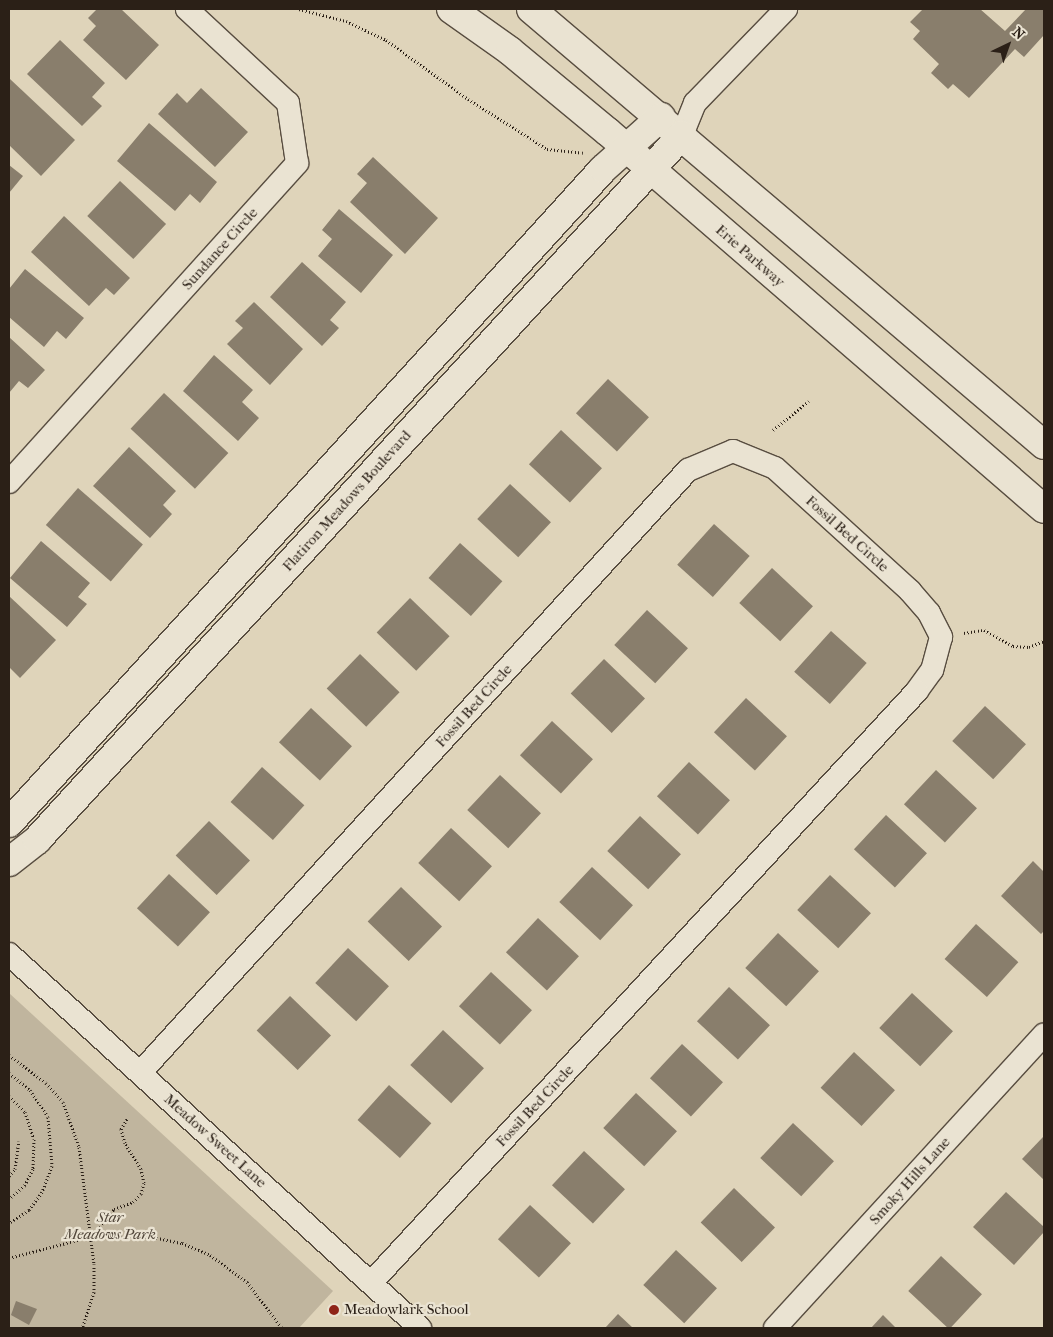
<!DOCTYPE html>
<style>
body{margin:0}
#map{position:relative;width:1053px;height:1337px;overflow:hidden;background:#dfd4ba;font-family:"IM FELL French Canon",serif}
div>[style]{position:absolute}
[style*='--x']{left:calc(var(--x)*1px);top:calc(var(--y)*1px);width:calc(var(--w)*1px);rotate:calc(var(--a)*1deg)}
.green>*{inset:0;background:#c0b59e}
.building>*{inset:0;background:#897e6c;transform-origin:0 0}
.path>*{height:3px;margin-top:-1.5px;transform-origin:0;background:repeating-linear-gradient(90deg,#2b2017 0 1px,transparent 0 3.5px)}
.roads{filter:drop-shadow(1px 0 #584d40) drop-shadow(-1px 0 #584d40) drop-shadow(0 1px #584d40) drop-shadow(0 -1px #584d40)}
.street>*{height:22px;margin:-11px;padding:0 11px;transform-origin:11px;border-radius:11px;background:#eae3d2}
.secondary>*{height:28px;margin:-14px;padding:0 14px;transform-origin:14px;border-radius:14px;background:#eae3d2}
.dots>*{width:14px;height:14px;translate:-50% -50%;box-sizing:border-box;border:2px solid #eae3d2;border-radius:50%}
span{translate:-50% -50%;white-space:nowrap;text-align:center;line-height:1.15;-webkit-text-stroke:4.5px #eae3d2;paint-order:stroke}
.street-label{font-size:15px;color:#2b2017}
.park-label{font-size:15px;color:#504539;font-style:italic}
.poi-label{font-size:15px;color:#2b2017}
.left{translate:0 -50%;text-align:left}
.frame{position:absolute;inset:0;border:10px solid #2b2017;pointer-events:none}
.north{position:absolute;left:983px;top:20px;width:50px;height:50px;-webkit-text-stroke:4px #eae3d2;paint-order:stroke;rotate:42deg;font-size:14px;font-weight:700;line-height:20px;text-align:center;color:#2b2017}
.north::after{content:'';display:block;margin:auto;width:18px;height:22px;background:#2b2017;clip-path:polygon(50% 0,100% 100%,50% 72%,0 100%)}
</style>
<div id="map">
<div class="green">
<div style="clip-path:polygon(9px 993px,333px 1291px,299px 1328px,9px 1328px)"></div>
</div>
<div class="building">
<div style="clip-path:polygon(97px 9px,121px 9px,159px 45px,126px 80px,83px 40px,96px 26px,88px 18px)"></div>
<div style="clip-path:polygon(923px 9px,980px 9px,1005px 31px,1026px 9px,1044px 9px,1044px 35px,1024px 57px,1015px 49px,969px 98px,953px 84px,948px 89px,931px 73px,939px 64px,913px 39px,920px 31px,910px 22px)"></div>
<div style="clip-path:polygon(60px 40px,105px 83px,92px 97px,102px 106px,82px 126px,27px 74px)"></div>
<div style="clip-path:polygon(10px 79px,75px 140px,41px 176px,9px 145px)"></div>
<div style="clip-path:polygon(201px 88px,248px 132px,215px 167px,158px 114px,177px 93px,187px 103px)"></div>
<div style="clip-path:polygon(149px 123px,217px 182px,200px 203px,190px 194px,175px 211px,117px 161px)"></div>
<div style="clip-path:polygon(373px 157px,438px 218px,405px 254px,350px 202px,367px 183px,357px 174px)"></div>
<div style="clip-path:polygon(9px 165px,23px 176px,9px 193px)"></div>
<div style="left:120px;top:181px;width:63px;height:48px;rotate:43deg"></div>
<div style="clip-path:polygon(339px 209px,393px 255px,361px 293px,318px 256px,332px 239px,322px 230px)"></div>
<div style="clip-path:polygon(64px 216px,130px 278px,114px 295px,106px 288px,89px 306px,31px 252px)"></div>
<div style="clip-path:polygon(302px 262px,346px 302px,330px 320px,339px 328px,322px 346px,270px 297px)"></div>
<div style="clip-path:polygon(25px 269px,84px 318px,66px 339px,57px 331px,44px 347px,9px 317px,9px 289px)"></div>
<div style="clip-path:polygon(254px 302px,303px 349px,270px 385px,227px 344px,243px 328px,235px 321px)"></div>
<div style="clip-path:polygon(9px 337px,45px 370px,28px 388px,19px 381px,9px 393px)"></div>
<div style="clip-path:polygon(214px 355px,253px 390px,242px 402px,259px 418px,238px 441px,183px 391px)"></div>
<div style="left:608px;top:379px;width:56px;height:47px;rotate:43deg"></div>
<div style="left:164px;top:393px;width:88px;height:49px;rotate:43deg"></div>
<div style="left:561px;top:430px;width:56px;height:47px;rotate:43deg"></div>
<div style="clip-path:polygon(129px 447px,176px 491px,163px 505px,172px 514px,150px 538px,93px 486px)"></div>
<div style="left:510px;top:484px;width:56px;height:48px;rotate:43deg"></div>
<div style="left:78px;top:488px;width:86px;height:49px;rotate:41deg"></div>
<div style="left:714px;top:524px;width:48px;height:55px;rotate:42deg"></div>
<div style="clip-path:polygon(41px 541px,90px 583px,78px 597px,87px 604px,67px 627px,10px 578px)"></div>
<div style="left:460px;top:543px;width:57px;height:47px;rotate:42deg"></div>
<div style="left:772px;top:568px;width:56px;height:48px;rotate:43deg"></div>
<div style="clip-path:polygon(9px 596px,56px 640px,20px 678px,9px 667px)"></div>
<div style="left:410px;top:598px;width:55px;height:48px;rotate:44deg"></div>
<div style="left:647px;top:610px;width:56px;height:48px;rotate:43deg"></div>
<div style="left:831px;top:631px;width:48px;height:55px;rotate:42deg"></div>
<div style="left:360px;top:654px;width:55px;height:48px;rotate:44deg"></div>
<div style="left:604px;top:659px;width:57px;height:48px;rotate:44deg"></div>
<div style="left:746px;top:698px;width:56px;height:47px;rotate:43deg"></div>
<div style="left:985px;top:706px;width:56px;height:48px;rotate:43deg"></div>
<div style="left:311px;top:708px;width:56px;height:47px;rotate:43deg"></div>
<div style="left:552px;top:721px;width:56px;height:47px;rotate:43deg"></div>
<div style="left:689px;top:762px;width:56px;height:47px;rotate:43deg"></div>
<div style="left:262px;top:767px;width:57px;height:47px;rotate:42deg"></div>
<div style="left:936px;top:770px;width:56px;height:47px;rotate:43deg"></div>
<div style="left:500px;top:775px;width:56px;height:48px;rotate:43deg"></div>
<div style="left:886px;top:815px;width:56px;height:47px;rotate:43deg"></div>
<div style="left:640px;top:816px;width:56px;height:48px;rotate:43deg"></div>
<div style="left:209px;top:821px;width:57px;height:48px;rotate:44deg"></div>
<div style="left:451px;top:828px;width:56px;height:48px;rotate:43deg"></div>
<div style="clip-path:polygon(1033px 861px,1044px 872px,1044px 931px,1041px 934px,1001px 896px)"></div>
<div style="left:592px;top:867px;width:56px;height:48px;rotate:43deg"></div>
<div style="left:169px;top:874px;width:56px;height:47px;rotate:43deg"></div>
<div style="left:830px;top:875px;width:56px;height:48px;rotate:43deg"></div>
<div style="left:401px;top:887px;width:57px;height:48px;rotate:44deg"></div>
<div style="left:538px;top:918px;width:56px;height:47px;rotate:43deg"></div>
<div style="left:976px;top:924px;width:57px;height:47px;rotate:42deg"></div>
<div style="left:778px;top:933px;width:56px;height:48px;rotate:43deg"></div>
<div style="left:348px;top:948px;width:56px;height:48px;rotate:43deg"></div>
<div style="left:491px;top:972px;width:56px;height:47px;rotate:43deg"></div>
<div style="left:729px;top:987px;width:56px;height:47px;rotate:43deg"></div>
<div style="left:912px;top:993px;width:56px;height:48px;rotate:43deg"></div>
<div style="left:290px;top:996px;width:57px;height:48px;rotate:44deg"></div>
<div style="left:443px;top:1030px;width:56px;height:48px;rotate:43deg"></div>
<div style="left:682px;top:1044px;width:56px;height:47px;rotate:43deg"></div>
<div style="left:854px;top:1052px;width:56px;height:49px;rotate:43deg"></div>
<div style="left:389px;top:1085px;width:57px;height:47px;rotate:42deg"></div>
<div style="left:636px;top:1093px;width:56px;height:48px;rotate:43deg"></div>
<div style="left:793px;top:1123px;width:56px;height:48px;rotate:43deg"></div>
<div style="clip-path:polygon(1044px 1136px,1044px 1180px,1022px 1159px)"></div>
<div style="left:584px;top:1151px;width:56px;height:47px;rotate:43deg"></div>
<div style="left:734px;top:1188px;width:57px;height:48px;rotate:44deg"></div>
<div style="clip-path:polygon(1006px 1192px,1044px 1227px,1044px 1232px,1014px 1265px,973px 1227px)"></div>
<div style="left:530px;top:1205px;width:56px;height:47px;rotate:43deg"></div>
<div style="left:676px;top:1250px;width:56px;height:48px;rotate:43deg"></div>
<div style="left:941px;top:1256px;width:56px;height:48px;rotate:43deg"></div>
<div style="clip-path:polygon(16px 1301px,37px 1309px,29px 1325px,11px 1315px)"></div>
<div style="clip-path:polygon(618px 1314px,633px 1328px,605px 1328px)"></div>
<div style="clip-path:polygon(883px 1315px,896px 1328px,871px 1328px)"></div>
</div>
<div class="path">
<div style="--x:299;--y:9;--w:49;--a:14.3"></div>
<div style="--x:346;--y:21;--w:44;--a:25.4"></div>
<div style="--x:386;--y:40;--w:101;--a:35.7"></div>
<div style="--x:468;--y:99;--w:93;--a:32.3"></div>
<div style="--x:547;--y:149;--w:36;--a:6"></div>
<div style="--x:773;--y:430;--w:46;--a:-38.9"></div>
<div style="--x:964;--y:633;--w:20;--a:-9"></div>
<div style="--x:984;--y:630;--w:33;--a:29"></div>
<div style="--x:1013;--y:646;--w:16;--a:4"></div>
<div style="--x:1029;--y:647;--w:16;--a:-22"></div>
<div style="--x:9;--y:1055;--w:46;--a:37.1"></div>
<div style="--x:46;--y:1083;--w:25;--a:48"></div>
<div style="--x:63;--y:1102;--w:48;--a:70.4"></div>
<div style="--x:79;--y:1147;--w:118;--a:82.7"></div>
<div style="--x:94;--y:1264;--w:28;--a:90"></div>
<div style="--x:94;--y:1292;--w:38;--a:108"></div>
<div style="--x:9;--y:1073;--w:27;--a:39"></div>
<div style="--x:30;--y:1090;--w:32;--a:56"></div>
<div style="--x:48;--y:1117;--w:49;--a:85.3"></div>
<div style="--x:52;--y:1166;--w:28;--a:111"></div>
<div style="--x:42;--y:1192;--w:22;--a:126"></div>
<div style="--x:29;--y:1210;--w:24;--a:147"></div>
<div style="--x:9;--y:1096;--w:23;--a:45"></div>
<div style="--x:25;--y:1112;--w:28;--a:72"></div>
<div style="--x:34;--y:1139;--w:30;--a:92"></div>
<div style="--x:33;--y:1169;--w:18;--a:117"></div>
<div style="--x:25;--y:1185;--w:21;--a:139"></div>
<div style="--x:9;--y:1176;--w:9;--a:-49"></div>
<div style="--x:15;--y:1169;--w:28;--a:-82"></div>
<div style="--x:93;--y:1235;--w:33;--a:-51"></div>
<div style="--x:114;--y:1209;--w:20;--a:-20"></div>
<div style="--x:133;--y:1202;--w:11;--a:-45"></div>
<div style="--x:141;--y:1194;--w:11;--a:-75"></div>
<div style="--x:144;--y:1183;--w:14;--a:-102"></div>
<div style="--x:141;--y:1169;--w:31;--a:-122"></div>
<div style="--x:125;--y:1143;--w:15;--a:-106"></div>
<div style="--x:121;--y:1129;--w:12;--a:-59"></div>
<div style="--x:9;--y:1258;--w:87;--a:-14.7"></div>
<div style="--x:93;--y:1236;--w:60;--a:1"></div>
<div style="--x:153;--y:1237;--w:30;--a:12"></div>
<div style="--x:182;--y:1243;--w:30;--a:23"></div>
<div style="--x:210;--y:1255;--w:46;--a:36.1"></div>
<div style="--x:247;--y:1282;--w:58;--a:52.7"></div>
</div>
<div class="roads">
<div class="street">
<div style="--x:682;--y:135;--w:35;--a:-68"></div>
<div style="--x:695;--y:103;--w:131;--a:-45.9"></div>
<div style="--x:9;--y:482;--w:430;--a:-47.9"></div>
<div style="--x:297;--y:163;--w:61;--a:-98.5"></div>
<div style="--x:288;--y:103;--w:138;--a:-137.1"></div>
<div style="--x:9;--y:954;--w:556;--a:42.3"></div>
<div style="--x:140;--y:1073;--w:815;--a:-47.74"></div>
<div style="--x:688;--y:470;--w:49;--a:-22.9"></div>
<div style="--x:733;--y:451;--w:45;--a:22"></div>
<div style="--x:775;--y:468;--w:183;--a:42.3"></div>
<div style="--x:910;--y:591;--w:29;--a:49"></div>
<div style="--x:929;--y:613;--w:27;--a:63"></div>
<div style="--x:941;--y:637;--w:34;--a:105"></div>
<div style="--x:932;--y:670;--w:26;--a:126"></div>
<div style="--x:917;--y:691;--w:805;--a:132.69"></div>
<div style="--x:775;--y:1328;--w:398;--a:-47.5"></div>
</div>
<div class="secondary">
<div style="--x:451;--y:9;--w:72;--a:35.4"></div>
<div style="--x:510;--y:51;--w:127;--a:39.6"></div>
<div style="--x:608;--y:132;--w:576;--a:40.85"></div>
<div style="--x:531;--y:9;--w:673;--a:40.36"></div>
<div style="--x:9;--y:823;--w:883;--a:-47.75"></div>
<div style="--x:603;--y:169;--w:78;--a:-41.9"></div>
<div style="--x:9;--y:862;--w:36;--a:-38"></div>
<div style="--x:37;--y:840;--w:956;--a:-47.54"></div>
</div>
</div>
<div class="dots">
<div style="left:334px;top:1310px;background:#8f2418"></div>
</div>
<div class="street-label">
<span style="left:220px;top:249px;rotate:-48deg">Sundance Circle</span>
<span style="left:750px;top:256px;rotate:41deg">Erie Parkway</span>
<span style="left:347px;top:501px;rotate:-48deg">Flatiron Meadows Boulevard</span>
<span style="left:847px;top:534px;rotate:42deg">Fossil Bed Circle</span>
<span style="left:474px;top:706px;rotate:-48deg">Fossil Bed Circle</span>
<span style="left:535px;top:1106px;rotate:-47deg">Fossil Bed Circle</span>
<span style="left:215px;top:1141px;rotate:42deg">Meadow Sweet Lane</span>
<span style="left:910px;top:1181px;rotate:-48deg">Smoky Hills Lane</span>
</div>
<div class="park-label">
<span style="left:110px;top:1226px">Star<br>Meadows Park</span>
</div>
<div class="poi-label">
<span class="left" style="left:344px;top:1310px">Meadowlark School</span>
</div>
<div class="frame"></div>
<div class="north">N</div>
</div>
